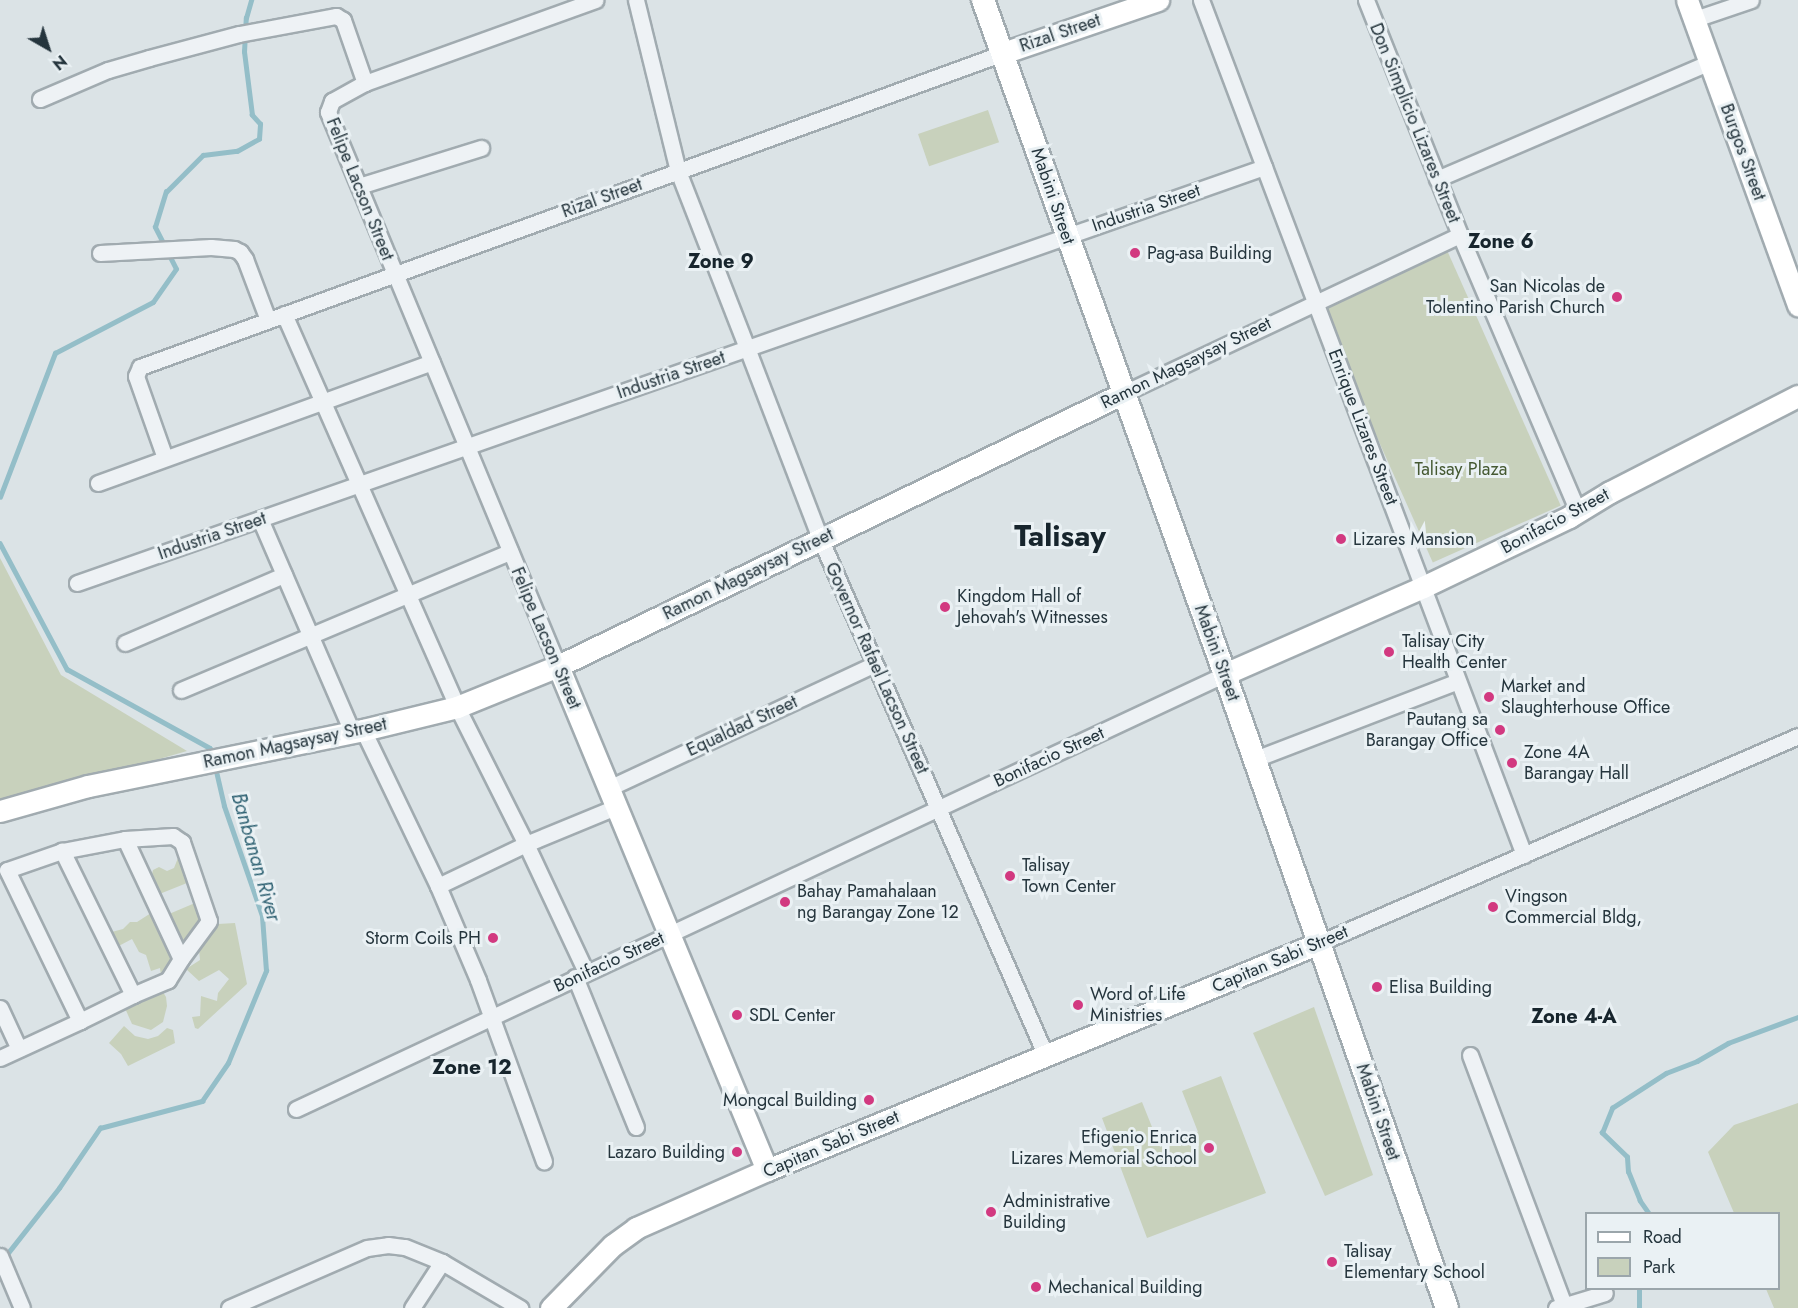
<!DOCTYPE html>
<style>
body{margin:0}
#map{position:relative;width:1798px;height:1308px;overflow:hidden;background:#dbe3e6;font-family:Jost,sans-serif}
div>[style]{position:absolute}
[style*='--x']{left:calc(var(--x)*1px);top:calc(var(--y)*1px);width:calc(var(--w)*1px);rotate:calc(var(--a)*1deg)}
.green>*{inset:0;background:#c8d1bc;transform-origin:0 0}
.stream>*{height:4.5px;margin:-2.25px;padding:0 2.25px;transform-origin:2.25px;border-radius:2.25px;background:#94bec8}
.roads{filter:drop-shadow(2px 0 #a1abb0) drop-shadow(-2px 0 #a1abb0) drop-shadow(0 2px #a1abb0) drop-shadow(0 -2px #a1abb0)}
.street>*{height:15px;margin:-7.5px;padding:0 7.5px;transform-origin:7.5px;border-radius:7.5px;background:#eef2f5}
.secondary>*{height:21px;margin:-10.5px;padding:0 10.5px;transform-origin:10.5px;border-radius:10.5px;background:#fff}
.primary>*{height:22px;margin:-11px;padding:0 11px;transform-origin:11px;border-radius:11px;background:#fff}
.dots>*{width:16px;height:16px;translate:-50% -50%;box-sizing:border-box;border:3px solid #eaf1f4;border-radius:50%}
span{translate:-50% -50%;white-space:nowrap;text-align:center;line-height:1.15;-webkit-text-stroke:6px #eaf1f4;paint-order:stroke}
.street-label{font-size:18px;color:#25353d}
.poi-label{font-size:18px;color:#25353d}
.left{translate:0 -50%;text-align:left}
.right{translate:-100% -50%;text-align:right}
.park-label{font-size:18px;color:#455932}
.neighbourhood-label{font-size:20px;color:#17252d;font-weight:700}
.water-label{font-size:20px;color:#2e6172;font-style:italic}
.quarter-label{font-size:21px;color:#17252d;font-weight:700}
.town-label{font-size:30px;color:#17252d;font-weight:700}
.legend{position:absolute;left:1585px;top:1212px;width:195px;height:78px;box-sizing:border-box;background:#eaf1f4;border:2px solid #9ba6ab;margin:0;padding:8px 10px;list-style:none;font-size:18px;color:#25353d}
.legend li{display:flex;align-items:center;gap:12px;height:30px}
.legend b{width:30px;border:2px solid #9ba6ab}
.north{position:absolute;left:18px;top:18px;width:60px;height:60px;-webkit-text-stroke:4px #eaf1f4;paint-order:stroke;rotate:141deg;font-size:16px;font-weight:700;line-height:24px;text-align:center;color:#25353d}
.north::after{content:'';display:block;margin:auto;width:21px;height:27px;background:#25353d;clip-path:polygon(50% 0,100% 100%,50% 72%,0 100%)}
</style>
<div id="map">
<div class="green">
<div style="left:988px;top:110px;width:34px;height:74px;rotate:71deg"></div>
<div style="left:1446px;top:248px;width:282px;height:140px;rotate:66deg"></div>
<div style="clip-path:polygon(0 558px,61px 675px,187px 751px,0 805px)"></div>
<div style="clip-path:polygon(180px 853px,207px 921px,179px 948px,156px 898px,162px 897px,169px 914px,195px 903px,187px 883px,157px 895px,151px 878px,153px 870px,159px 867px,167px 871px,174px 868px)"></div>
<div style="clip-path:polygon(151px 913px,158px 917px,179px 959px,170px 971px,161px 976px,160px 968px,151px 971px,146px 955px,139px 952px,132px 939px,113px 949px,108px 933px,123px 929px,130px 922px,137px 922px)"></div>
<div style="clip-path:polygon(235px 923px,247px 984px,198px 1029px,195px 1028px,192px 1017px,200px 1016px,201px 996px,217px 1001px,218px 993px,229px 979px,219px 970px,199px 981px,186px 969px,200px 960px,199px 949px,218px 924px)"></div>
<div style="clip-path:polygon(163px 992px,166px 997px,167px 1006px,163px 1022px,151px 1030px,132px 1024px,124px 1006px)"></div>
<div style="clip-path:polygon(1314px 1007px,1373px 1175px,1325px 1196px,1253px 1033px)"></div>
<div style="clip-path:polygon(124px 1026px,135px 1036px,148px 1039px,158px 1036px,167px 1028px,173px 1030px,175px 1043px,128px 1066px,121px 1054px,109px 1043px)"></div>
<div style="clip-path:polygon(1221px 1076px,1266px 1193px,1147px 1238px,1102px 1118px,1142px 1102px,1160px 1147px,1198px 1132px,1182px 1091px)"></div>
<div style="clip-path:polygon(1798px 1103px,1798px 1308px,1774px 1308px,1766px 1289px,1778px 1288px,1778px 1214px,1734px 1213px,1708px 1152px,1734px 1125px)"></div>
</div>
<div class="stream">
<div style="--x:164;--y:245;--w:20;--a:-117"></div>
<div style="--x:155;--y:227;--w:37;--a:-73"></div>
<div style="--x:166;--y:192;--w:52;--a:-45"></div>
<div style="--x:203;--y:155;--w:34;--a:-7"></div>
<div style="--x:237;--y:151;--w:25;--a:-29"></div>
<div style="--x:259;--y:139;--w:15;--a:-86"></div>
<div style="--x:260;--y:124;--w:12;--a:-132"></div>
<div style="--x:252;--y:115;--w:64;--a:-97.2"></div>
<div style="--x:244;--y:52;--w:34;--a:-87"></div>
<div style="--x:246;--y:18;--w:19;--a:-74"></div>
<div style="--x:0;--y:497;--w:154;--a:-69.1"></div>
<div style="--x:55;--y:353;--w:110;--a:-27.5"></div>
<div style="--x:153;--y:302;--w:40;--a:-55.1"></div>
<div style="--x:176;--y:269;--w:18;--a:-117"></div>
<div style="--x:0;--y:543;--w:143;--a:62"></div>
<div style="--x:67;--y:669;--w:163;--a:28.9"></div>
<div style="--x:210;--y:748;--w:8;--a:76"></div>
<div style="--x:1649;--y:1214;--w:16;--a:-125"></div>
<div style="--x:1640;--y:1201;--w:31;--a:-112"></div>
<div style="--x:1628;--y:1172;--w:15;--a:-94"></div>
<div style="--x:1627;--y:1157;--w:35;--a:-136"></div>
<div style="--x:1602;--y:1133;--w:27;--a:-68"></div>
<div style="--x:1612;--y:1108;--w:64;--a:-32.9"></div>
<div style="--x:1666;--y:1073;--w:33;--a:-21"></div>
<div style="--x:1697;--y:1061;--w:36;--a:-30"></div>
<div style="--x:1728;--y:1043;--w:75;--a:-20.4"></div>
<div style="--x:4;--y:1258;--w:89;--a:-51.8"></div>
<div style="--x:59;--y:1188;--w:73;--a:-55.7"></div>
<div style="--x:100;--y:1128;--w:106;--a:-14.8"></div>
<div style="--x:202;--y:1101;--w:46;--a:-55.6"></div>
<div style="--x:228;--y:1063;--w:100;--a:-67.6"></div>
<div style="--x:266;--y:971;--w:55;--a:-94.2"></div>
<div style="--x:262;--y:916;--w:116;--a:-109.1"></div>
<div style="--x:224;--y:806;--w:40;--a:-103"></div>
<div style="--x:1639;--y:1308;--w:20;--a:-90"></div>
</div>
<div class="roads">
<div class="street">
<div style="--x:636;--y:0;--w:176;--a:76.2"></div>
<div style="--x:678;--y:171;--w:190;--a:68.7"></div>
<div style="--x:747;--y:348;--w:204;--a:69"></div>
<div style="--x:820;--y:538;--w:565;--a:66.43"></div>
<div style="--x:1201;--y:0;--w:914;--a:69.3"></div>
<div style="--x:1366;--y:0;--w:253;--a:68.2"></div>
<div style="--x:1460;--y:235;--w:300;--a:66.9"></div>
<div style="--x:1695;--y:19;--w:59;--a:-18.7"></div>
<div style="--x:40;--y:99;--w:74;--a:-23.1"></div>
<div style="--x:108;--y:70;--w:43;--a:-16.3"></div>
<div style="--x:149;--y:58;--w:93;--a:-14.9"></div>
<div style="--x:239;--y:34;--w:99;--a:-10.5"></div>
<div style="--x:336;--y:16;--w:8;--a:30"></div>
<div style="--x:343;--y:20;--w:67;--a:70.8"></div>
<div style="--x:1437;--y:179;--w:297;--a:-23.2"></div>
<div style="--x:359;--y:186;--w:128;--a:-17.3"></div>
<div style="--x:100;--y:253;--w:111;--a:-3.1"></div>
<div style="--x:211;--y:247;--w:23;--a:5"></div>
<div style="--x:234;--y:249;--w:7;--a:27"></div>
<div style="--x:240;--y:252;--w:9;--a:54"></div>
<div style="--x:245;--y:259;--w:65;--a:69.3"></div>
<div style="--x:284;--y:314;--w:429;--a:66.2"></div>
<div style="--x:457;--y:707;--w:153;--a:63.3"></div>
<div style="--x:526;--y:844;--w:141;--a:64.9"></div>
<div style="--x:1124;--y:393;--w:371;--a:-25.2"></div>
<div style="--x:165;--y:458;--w:87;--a:-109.5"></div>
<div style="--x:136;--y:376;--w:10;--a:-66"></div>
<div style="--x:140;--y:367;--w:918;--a:-19.99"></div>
<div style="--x:98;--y:483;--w:355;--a:-19.9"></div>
<div style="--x:260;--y:519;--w:232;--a:66.6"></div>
<div style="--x:77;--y:583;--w:1258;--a:-19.31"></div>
<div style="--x:125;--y:643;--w:173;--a:-23.2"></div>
<div style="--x:558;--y:666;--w:600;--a:-112.55"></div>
<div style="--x:328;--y:112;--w:12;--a:-70"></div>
<div style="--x:332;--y:101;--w:38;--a:-29"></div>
<div style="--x:365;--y:83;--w:245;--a:-19.8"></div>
<div style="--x:181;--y:690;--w:357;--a:-22.8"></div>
<div style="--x:363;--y:730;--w:173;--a:64.3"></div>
<div style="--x:438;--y:886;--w:102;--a:66.9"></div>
<div style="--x:478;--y:980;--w:193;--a:70"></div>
<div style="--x:1255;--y:759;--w:217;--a:-21"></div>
<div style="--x:609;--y:788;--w:293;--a:-25"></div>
<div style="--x:125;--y:839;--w:48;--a:-3.6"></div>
<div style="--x:173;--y:836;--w:11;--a:34"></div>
<div style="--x:182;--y:842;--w:83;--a:71.1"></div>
<div style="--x:209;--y:921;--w:47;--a:126.4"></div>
<div style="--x:62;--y:851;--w:64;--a:-10.8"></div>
<div style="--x:125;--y:839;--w:132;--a:65"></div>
<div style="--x:181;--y:959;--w:25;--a:122"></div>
<div style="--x:168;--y:980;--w:38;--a:157"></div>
<div style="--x:438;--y:886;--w:98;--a:-25.5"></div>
<div style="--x:526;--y:844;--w:100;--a:-22.4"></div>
<div style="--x:1319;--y:943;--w:522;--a:-23.37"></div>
<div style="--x:575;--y:977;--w:162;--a:67.9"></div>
<div style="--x:0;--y:1008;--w:45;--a:65.1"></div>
<div style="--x:1470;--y:1055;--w:270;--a:69.4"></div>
<div style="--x:0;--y:1058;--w:88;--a:-24.8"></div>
<div style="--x:80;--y:1021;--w:59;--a:-26.1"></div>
<div style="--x:133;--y:995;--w:161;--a:-116.2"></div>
<div style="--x:62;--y:851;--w:58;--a:160.9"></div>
<div style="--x:7;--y:870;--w:168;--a:64.2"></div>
<div style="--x:296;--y:1109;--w:1026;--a:-25.09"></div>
<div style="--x:0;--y:1256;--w:56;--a:67.1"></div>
<div style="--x:229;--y:1308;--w:150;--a:-23.5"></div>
<div style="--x:367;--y:1248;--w:21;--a:-8"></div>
<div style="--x:388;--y:1245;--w:17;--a:7"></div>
<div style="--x:405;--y:1247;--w:40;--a:22"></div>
<div style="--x:442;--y:1262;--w:91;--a:30.5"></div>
<div style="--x:412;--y:1308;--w:55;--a:-56.9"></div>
<div style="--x:1556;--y:1308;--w:51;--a:-17"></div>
</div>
<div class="secondary">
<div style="--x:1687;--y:0;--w:325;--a:70"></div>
<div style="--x:1003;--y:53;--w:164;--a:-18.9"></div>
<div style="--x:558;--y:666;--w:546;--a:67.48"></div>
<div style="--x:1225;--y:674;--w:216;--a:-23.7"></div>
<div style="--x:1423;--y:587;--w:162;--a:-25.6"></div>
<div style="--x:1569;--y:517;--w:48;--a:-31.4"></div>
<div style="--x:1610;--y:492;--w:211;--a:-27.1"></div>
<div style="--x:0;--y:811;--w:91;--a:-15.9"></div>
<div style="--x:88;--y:786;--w:281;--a:-11.5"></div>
<div style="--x:363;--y:730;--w:97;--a:-13.7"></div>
<div style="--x:457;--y:707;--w:109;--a:-22.1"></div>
<div style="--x:558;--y:666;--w:628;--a:-25.75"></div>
<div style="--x:551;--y:1308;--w:88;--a:-45.5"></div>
<div style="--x:613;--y:1245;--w:29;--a:-36"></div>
<div style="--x:636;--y:1228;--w:143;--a:-23.9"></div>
<div style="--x:767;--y:1170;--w:597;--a:-22.35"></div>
</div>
<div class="primary">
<div style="--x:983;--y:0;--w:693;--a:70.26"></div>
<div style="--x:1217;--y:652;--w:695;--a:70.68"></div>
</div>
</div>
<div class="dots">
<div style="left:1135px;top:253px;background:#d23980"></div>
<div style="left:1617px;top:297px;background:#d23980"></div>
<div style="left:1341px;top:539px;background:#d23980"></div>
<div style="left:945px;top:607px;background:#d23980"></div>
<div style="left:1389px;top:652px;background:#d23980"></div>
<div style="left:1489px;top:697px;background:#d23980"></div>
<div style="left:1500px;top:730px;background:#d23980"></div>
<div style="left:1512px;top:763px;background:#d23980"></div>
<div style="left:1010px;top:876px;background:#d23980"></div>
<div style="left:785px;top:902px;background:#d23980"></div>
<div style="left:1493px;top:907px;background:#d23980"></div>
<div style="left:493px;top:938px;background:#d23980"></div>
<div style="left:1377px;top:987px;background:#d23980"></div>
<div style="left:1078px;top:1005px;background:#d23980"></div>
<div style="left:737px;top:1015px;background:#d23980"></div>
<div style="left:869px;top:1100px;background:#d23980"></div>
<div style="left:1209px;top:1148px;background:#d23980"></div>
<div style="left:737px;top:1152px;background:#d23980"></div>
<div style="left:991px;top:1212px;background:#d23980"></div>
<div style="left:1332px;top:1262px;background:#d23980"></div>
<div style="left:1036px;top:1287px;background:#d23980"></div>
</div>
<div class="street-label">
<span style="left:1060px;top:33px;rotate:-19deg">Rizal Street</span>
<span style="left:1415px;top:123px;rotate:68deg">Don Simplicio Lizares Street</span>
<span style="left:1743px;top:152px;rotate:70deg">Burgos Street</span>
<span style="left:360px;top:189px;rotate:68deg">Felipe Lacson Street</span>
<span style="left:1053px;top:196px;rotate:71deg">Mabini Street</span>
<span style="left:602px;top:198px;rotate:-20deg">Rizal Street</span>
<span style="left:1146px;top:208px;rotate:-19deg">Industria Street</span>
<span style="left:1186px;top:363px;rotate:-26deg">Ramon Magsaysay Street</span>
<span style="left:671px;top:375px;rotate:-19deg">Industria Street</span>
<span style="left:1363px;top:427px;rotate:69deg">Enrique Lizares Street</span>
<span style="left:1555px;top:521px;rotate:-28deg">Bonifacio Street</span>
<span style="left:212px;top:536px;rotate:-19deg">Industria Street</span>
<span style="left:748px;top:574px;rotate:-26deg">Ramon Magsaysay Street</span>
<span style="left:546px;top:638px;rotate:67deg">Felipe Lacson Street</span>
<span style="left:1217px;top:653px;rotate:70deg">Mabini Street</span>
<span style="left:877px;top:668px;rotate:66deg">Governor Rafael Lacson Street</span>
<span style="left:742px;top:726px;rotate:-25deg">Equaldad Street</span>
<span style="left:295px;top:743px;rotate:-12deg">Ramon Magsaysay Street</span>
<span style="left:1049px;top:757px;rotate:-25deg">Bonifacio Street</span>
<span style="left:1280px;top:959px;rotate:-23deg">Capitan Sabi Street</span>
<span style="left:609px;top:962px;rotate:-25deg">Bonifacio Street</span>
<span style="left:1378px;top:1112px;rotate:71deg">Mabini Street</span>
<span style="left:831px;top:1144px;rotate:-23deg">Capitan Sabi Street</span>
</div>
<div class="poi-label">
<span class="left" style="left:1147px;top:253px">Pag-asa Building</span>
<span class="right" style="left:1605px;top:297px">San Nicolas de<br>Tolentino Parish Church</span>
<span class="left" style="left:1353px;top:539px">Lizares Mansion</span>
<span class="left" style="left:957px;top:607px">Kingdom Hall of<br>Jehovah's Witnesses</span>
<span class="left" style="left:1402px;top:652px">Talisay City<br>Health Center</span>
<span class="left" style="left:1501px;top:697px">Market and<br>Slaughterhouse Office</span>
<span class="right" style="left:1488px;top:730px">Pautang sa<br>Barangay Office</span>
<span class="left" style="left:1524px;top:763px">Zone 4A<br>Barangay Hall</span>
<span class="left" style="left:1022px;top:876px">Talisay<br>Town Center</span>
<span class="left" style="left:797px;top:902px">Bahay Pamahalaan<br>ng Barangay Zone 12</span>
<span class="left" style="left:1505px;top:907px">Vingson<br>Commercial Bldg,</span>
<span class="right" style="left:481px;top:938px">Storm Coils PH</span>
<span class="left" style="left:1389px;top:987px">Elisa Building</span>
<span class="left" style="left:1090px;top:1005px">Word of Life<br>Ministries</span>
<span class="left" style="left:749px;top:1015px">SDL Center</span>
<span class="right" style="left:857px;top:1100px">Mongcal Building</span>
<span class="right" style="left:1197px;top:1148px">Efigenio Enrica<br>Lizares Memorial School</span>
<span class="right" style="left:725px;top:1152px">Lazaro Building</span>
<span class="left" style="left:1003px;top:1212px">Administrative<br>Building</span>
<span class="left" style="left:1344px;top:1262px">Talisay<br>Elementary School</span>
<span class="left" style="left:1048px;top:1287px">Mechanical Building</span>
</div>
<div class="park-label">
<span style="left:1461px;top:469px">Talisay Plaza</span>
</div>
<div class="neighbourhood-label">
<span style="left:1501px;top:241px">Zone 6</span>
<span style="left:721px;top:261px">Zone 9</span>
<span style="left:1574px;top:1016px">Zone 4-A</span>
</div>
<div class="water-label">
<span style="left:256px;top:857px;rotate:74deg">Banbanan River</span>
</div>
<div class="quarter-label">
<span style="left:472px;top:1067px">Zone 12</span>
</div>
<div class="town-label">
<span style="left:1060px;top:536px">Talisay</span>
</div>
<ul class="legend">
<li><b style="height:8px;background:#fff"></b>Road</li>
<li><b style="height:16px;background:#c8d1bc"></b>Park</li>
</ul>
<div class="north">N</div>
</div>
